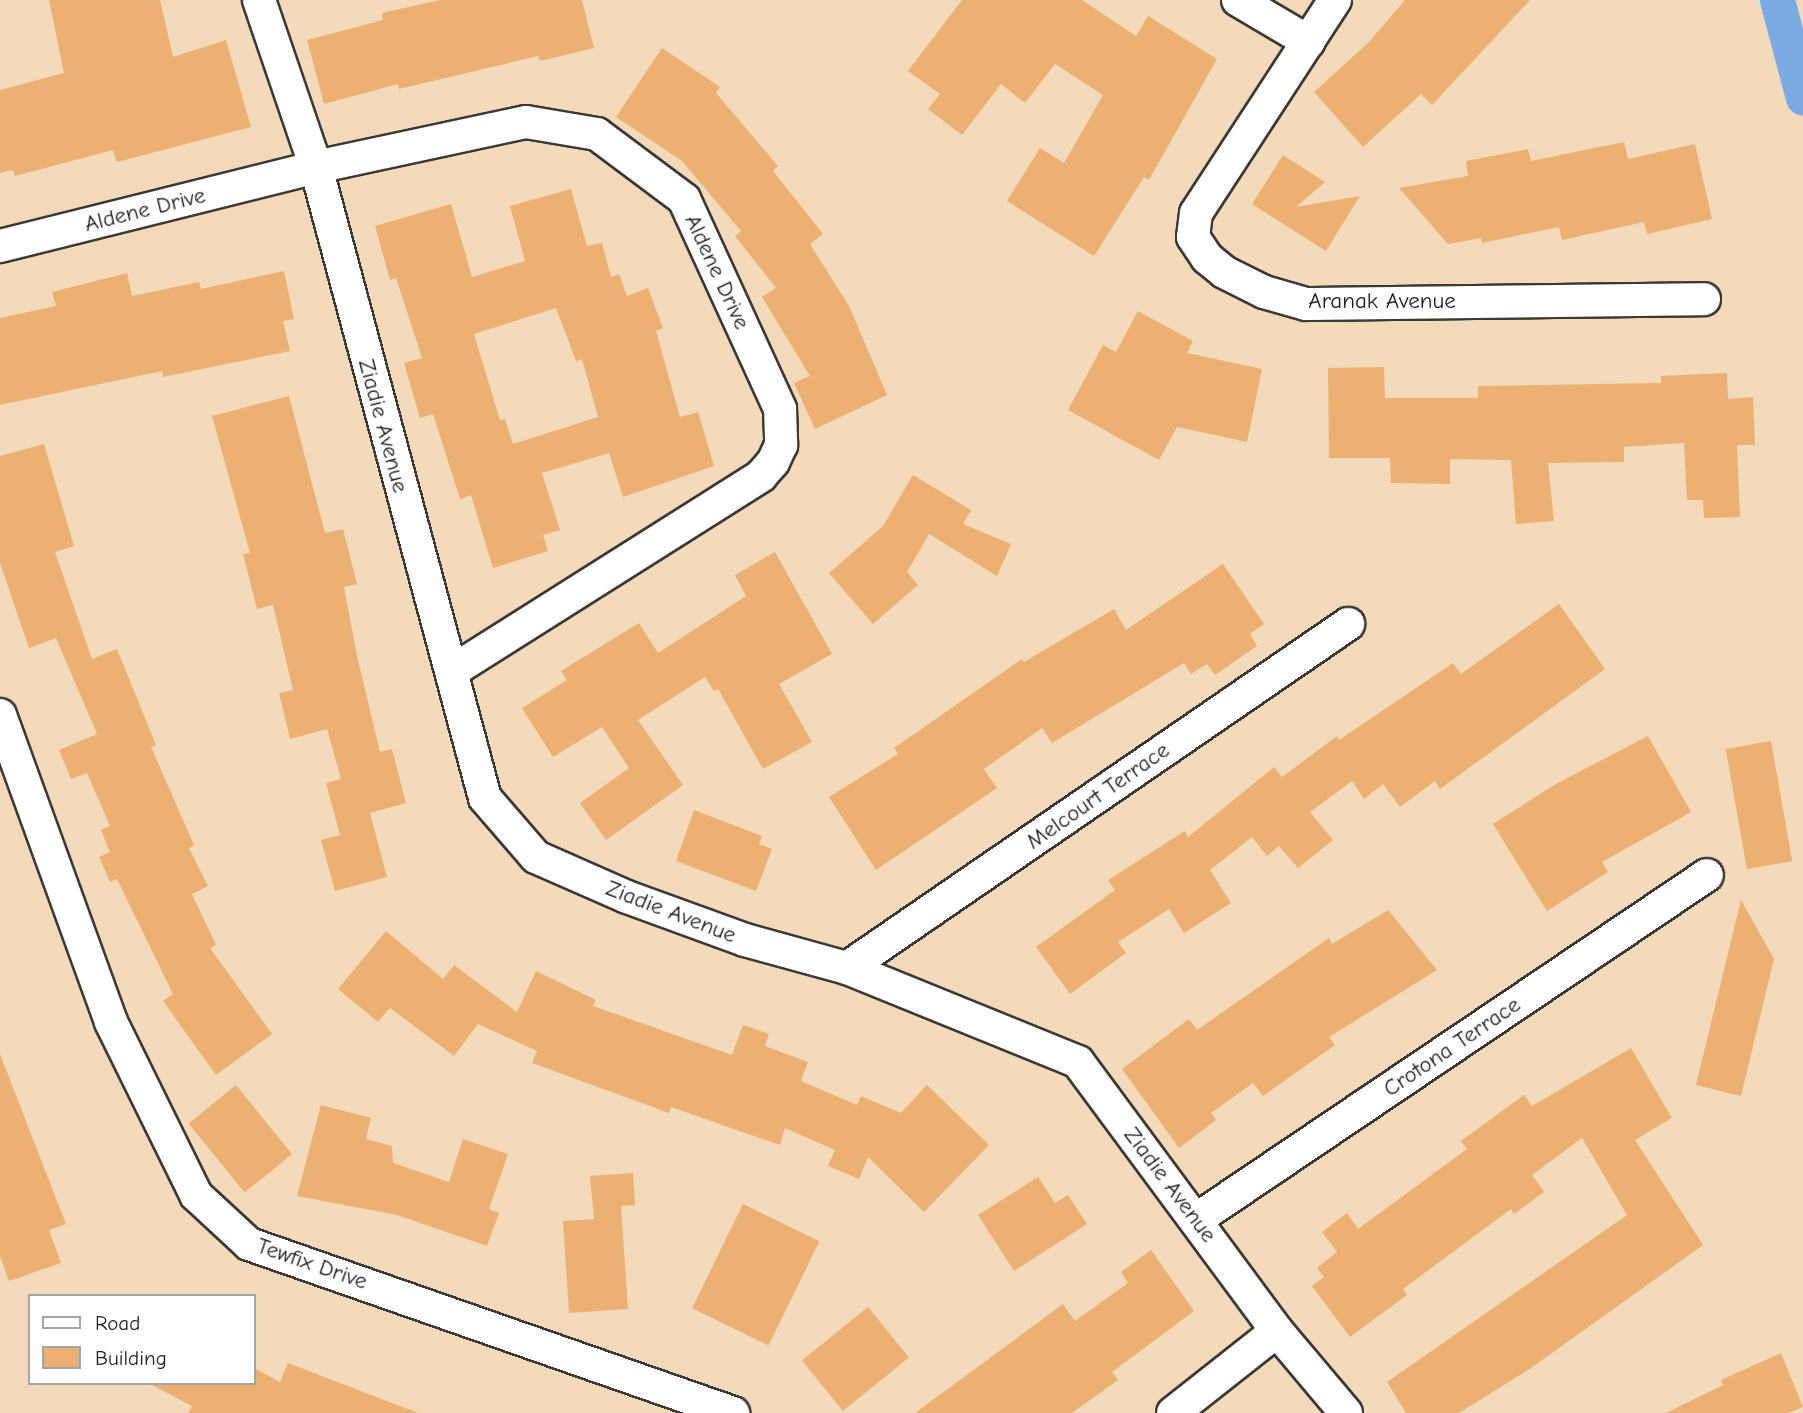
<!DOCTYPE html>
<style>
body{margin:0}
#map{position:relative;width:1803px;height:1413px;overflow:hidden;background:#f3daba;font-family:"Comic Neue",sans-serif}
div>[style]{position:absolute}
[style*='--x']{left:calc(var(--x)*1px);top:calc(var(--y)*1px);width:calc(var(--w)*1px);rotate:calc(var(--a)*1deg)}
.canal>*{height:35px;margin:-17.5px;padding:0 17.5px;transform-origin:17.5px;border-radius:17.5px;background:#7baae5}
.building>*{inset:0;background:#ecb073;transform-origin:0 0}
.roads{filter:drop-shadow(2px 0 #3c3834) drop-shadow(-2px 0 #3c3834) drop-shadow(0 2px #3c3834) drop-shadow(0 -2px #3c3834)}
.minor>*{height:32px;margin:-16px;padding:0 16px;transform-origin:16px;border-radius:16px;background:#fff}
span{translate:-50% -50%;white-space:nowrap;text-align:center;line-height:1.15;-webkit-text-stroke:5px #fff;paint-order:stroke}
.street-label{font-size:23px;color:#1c1c1c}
.legend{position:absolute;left:28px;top:1294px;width:228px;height:91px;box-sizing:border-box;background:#fff;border:2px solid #a4a4a4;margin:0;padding:9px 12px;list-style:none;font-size:21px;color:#1c1c1c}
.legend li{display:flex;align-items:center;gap:14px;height:35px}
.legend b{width:35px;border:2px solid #a4a4a4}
</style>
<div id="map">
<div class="canal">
<div style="--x:1777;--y:0;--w:101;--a:75.1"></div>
</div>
<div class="building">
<div style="clip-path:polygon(49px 0,160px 0,173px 57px,226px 40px,251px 127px,117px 162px,113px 150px,15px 176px,13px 170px,0 173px,0 90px,64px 73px)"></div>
<div style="clip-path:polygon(440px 0,582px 0,594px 48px,540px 61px,538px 56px,399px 89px,398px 84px,324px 104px,307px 40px,383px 20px,382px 13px)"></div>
<div style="clip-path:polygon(962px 0,1082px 0,1136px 36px,1148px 16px,1217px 59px,1149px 180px,1144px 177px,1094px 256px,1007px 201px,1040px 148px,1064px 163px,1103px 95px,1055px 64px,1025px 103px,1001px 84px,962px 135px,928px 109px,940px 94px,908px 71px)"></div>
<div style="clip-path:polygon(1405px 0,1530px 0,1432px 105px,1421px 94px,1363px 147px,1314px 92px,1368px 43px)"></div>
<div style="clip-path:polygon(662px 48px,720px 87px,716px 93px,778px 166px,773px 171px,823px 234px,810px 244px,849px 306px,887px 395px,815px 429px,794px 383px,810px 376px,762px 297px,776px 288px,735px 236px,741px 231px,682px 161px,616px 117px)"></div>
<div style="clip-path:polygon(1624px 142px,1628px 159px,1695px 144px,1712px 219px,1647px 234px,1644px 222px,1562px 240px,1559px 227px,1482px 243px,1481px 238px,1448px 244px,1399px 188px,1468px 176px,1466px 161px,1528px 149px,1531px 161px)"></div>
<div style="clip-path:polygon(1283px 155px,1325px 182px,1296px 207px,1360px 196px,1326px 251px,1252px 204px)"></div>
<div style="clip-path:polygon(evenodd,571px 189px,587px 246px,602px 243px,611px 277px,619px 274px,627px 296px,648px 288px,663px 328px,656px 331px,680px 417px,698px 412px,714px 466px,623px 497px,609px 453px,542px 473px,560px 530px,543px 535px,548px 551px,493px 568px,471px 495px,460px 499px,433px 414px,420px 418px,404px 363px,422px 358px,396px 278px,390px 280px,375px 226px,451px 204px,472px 277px,525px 261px,510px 206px,571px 189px,556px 308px,576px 361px,582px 359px,598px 417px,513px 444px,505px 419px,500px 420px,474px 334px,556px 308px)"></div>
<div style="clip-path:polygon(284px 271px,294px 319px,283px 321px,290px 351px,163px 377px,162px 371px,0 405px,0 318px,56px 306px,52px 292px,127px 273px,132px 296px,199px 282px,201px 289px)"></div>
<div style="clip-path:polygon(1138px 311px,1193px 341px,1187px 353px,1262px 369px,1247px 442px,1177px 427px,1159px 460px,1068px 410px,1103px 345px,1116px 352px)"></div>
<div style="clip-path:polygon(1384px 367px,1385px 398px,1478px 398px,1478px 386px,1661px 383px,1661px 376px,1727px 373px,1728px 399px,1753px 397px,1755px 445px,1737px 445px,1740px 517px,1704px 518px,1703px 500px,1687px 500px,1684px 443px,1624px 447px,1624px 462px,1548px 463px,1554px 521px,1516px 524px,1511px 460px,1450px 459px,1450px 484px,1391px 483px,1390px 458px,1329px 458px,1328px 368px)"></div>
<div style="clip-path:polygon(289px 396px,325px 533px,343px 529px,357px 584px,344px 587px,357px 656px,380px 752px,392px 749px,406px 803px,370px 813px,387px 877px,335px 891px,321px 840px,340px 835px,326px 783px,341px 779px,327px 729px,290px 739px,279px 693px,293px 690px,273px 605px,257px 609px,243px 554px,250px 553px,212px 416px)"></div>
<div style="clip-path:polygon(44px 444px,74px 546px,55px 552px,92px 659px,117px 649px,156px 745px,151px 747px,194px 845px,189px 848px,208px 886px,192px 894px,216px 945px,210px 948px,272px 1034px,216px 1075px,163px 1001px,173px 994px,117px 879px,110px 882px,99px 857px,110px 852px,101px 830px,110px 826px,87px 773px,71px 779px,59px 750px,97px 734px,56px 638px,29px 648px,0 563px,0 456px)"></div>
<div style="clip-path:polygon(913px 475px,971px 510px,963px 524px,1011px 544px,997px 576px,929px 534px,907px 572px,918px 585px,873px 624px,829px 573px,883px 526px)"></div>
<div style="clip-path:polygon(775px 552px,832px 654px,779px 684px,812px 742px,763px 769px,718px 689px,714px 691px,705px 677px,638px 720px,683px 785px,606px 840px,580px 803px,629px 768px,602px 727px,553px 757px,522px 708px,567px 680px,561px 671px,639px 623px,658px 653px,746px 596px,735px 575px)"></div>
<div style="clip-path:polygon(1223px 564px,1264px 624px,1250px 634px,1257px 646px,1215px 675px,1207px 664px,1191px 674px,1184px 663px,1052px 743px,1042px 728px,984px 769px,997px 788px,876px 870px,829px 797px,898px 754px,894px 748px,1022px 659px,1024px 662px,1114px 609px,1126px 630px)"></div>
<div style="clip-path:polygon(1559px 604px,1605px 669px,1440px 789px,1435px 781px,1400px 807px,1383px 784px,1364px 799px,1352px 781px,1310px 812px,1333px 840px,1298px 868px,1279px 846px,1267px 856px,1252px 837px,1210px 870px,1231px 903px,1184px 933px,1169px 909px,1118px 942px,1126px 953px,1070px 994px,1036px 947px,1115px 890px,1108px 880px,1185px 831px,1188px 837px,1274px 767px,1282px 777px,1337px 736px,1339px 740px,1453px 663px,1461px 674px)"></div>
<div style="clip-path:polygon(1648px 736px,1691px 812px,1602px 862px,1608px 872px,1547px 911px,1493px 824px,1554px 785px)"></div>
<div style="left:1771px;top:741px;width:122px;height:46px;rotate:80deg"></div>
<div style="clip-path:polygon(694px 810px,762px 836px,759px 844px,772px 849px,756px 891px,676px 861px)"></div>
<div style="clip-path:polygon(1741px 900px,1774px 959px,1741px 1096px,1696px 1085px)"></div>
<div style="clip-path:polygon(1388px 910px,1437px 970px,1329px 1037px,1335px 1045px,1263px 1096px,1253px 1083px,1211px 1113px,1216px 1120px,1179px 1148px,1122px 1069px,1189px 1019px,1197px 1030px,1329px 938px,1332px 944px)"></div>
<div style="clip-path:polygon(386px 931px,443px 979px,454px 965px,517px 1012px,536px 971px,596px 1000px,593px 1006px,732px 1055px,743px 1025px,769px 1034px,765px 1046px,808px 1062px,801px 1081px,857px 1105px,861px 1096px,901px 1113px,927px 1085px,989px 1145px,924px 1212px,868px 1157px,859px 1179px,828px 1166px,835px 1150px,785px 1128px,780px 1145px,671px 1107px,669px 1113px,532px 1063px,537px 1051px,478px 1024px,454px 1056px,390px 1008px,378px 1022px,338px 989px)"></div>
<div style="clip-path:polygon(1631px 1048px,1672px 1118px,1635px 1140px,1703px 1245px,1531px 1368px,1459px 1413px,1406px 1413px,1387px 1382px,1627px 1215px,1582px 1138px,1532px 1175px,1544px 1192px,1514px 1214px,1511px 1209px,1403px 1289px,1407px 1295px,1350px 1337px,1312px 1286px,1324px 1277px,1317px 1268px,1337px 1252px,1322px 1232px,1347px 1213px,1358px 1229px,1467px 1149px,1461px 1141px,1524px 1095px,1532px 1106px)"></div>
<div style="clip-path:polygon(0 1054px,66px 1224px,49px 1230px,61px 1263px,9px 1281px,0 1256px)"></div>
<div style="left:236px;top:1085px;width:89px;height:61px;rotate:51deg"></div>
<div style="clip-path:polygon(321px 1105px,371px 1118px,366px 1139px,392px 1146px,393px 1163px,449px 1182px,463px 1139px,508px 1154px,489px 1209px,499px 1213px,487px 1246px,397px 1215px,297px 1196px)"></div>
<div style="clip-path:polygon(633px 1173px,635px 1205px,621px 1206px,628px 1309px,569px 1313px,563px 1221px,594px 1219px,590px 1176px)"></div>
<div style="clip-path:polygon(1038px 1177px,1055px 1203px,1068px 1195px,1087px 1224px,1014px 1271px,978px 1215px)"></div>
<div style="left:743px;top:1204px;width:85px;height:116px;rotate:26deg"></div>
<div style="clip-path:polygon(1151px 1250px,1194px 1311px,1112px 1372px,1118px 1380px,1072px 1413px,915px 1413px,1063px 1304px,1075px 1321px,1128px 1283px,1121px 1272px)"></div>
<div style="left:868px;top:1307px;width:65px;height:85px;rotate:51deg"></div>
<div style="clip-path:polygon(1781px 1353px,1803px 1407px,1788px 1413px,1666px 1413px,1723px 1385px,1721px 1380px)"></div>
<div style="clip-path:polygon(288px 1363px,418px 1413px,188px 1413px,192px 1406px,148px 1383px,254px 1383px,254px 1368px,280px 1382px)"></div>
</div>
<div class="roads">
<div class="minor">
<div style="--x:259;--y:0;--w:176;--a:71.2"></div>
<div style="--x:316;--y:167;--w:653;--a:75.01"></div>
<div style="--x:485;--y:798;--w:78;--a:49.2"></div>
<div style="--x:536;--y:857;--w:99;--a:23.7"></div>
<div style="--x:627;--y:897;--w:126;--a:20"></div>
<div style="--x:745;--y:940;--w:106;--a:15.4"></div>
<div style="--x:847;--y:968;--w:249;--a:22.1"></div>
<div style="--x:1078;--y:1062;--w:335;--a:53.5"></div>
<div style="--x:1277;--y:1331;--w:107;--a:49.9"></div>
<div style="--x:1238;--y:0;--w:82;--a:30.6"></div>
<div style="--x:1335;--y:0;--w:254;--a:123.1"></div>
<div style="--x:1196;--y:213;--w:24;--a:97"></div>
<div style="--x:1193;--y:237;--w:25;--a:56"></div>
<div style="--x:1207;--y:258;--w:22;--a:39"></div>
<div style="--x:1224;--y:272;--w:45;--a:26.6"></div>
<div style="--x:1264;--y:292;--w:44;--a:15.9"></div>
<div style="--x:1306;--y:304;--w:398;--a:-0.7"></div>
<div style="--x:0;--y:246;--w:326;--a:-14"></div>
<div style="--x:316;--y:167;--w:215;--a:-12.1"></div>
<div style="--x:526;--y:122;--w:72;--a:9.6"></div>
<div style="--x:597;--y:134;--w:109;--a:36.8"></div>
<div style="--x:684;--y:199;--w:231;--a:65.4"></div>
<div style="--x:780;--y:409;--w:36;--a:88"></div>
<div style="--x:781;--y:445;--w:19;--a:115"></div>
<div style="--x:773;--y:462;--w:18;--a:131"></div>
<div style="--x:761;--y:476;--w:365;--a:147.7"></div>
<div style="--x:0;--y:715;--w:326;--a:70.1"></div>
<div style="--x:111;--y:1022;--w:193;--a:63.8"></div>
<div style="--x:196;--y:1195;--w:72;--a:42.8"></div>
<div style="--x:249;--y:1244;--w:513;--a:19.25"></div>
<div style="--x:847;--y:968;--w:608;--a:-34.47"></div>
<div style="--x:1197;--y:1219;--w:615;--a:-34"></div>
<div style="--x:1173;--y:1413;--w:132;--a:-38.3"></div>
</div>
</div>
<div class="street-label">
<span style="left:145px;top:210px;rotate:-14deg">Aldene Drive</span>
<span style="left:717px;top:272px;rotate:65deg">Aldene Drive</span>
<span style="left:1382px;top:301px">Aranak Avenue</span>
<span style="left:383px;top:426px;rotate:75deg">Ziadie Avenue</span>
<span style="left:1098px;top:796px;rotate:-35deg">Melcourt Terrace</span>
<span style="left:671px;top:912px;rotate:21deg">Ziadie Avenue</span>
<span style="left:1452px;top:1047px;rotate:-34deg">Crotona Terrace</span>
<span style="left:1170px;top:1185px;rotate:53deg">Ziadie Avenue</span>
<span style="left:312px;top:1264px;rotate:19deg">Tewfix Drive</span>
</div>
<ul class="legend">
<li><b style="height:9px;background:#fff"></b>Road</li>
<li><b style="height:19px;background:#ecb073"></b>Building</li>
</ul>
</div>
